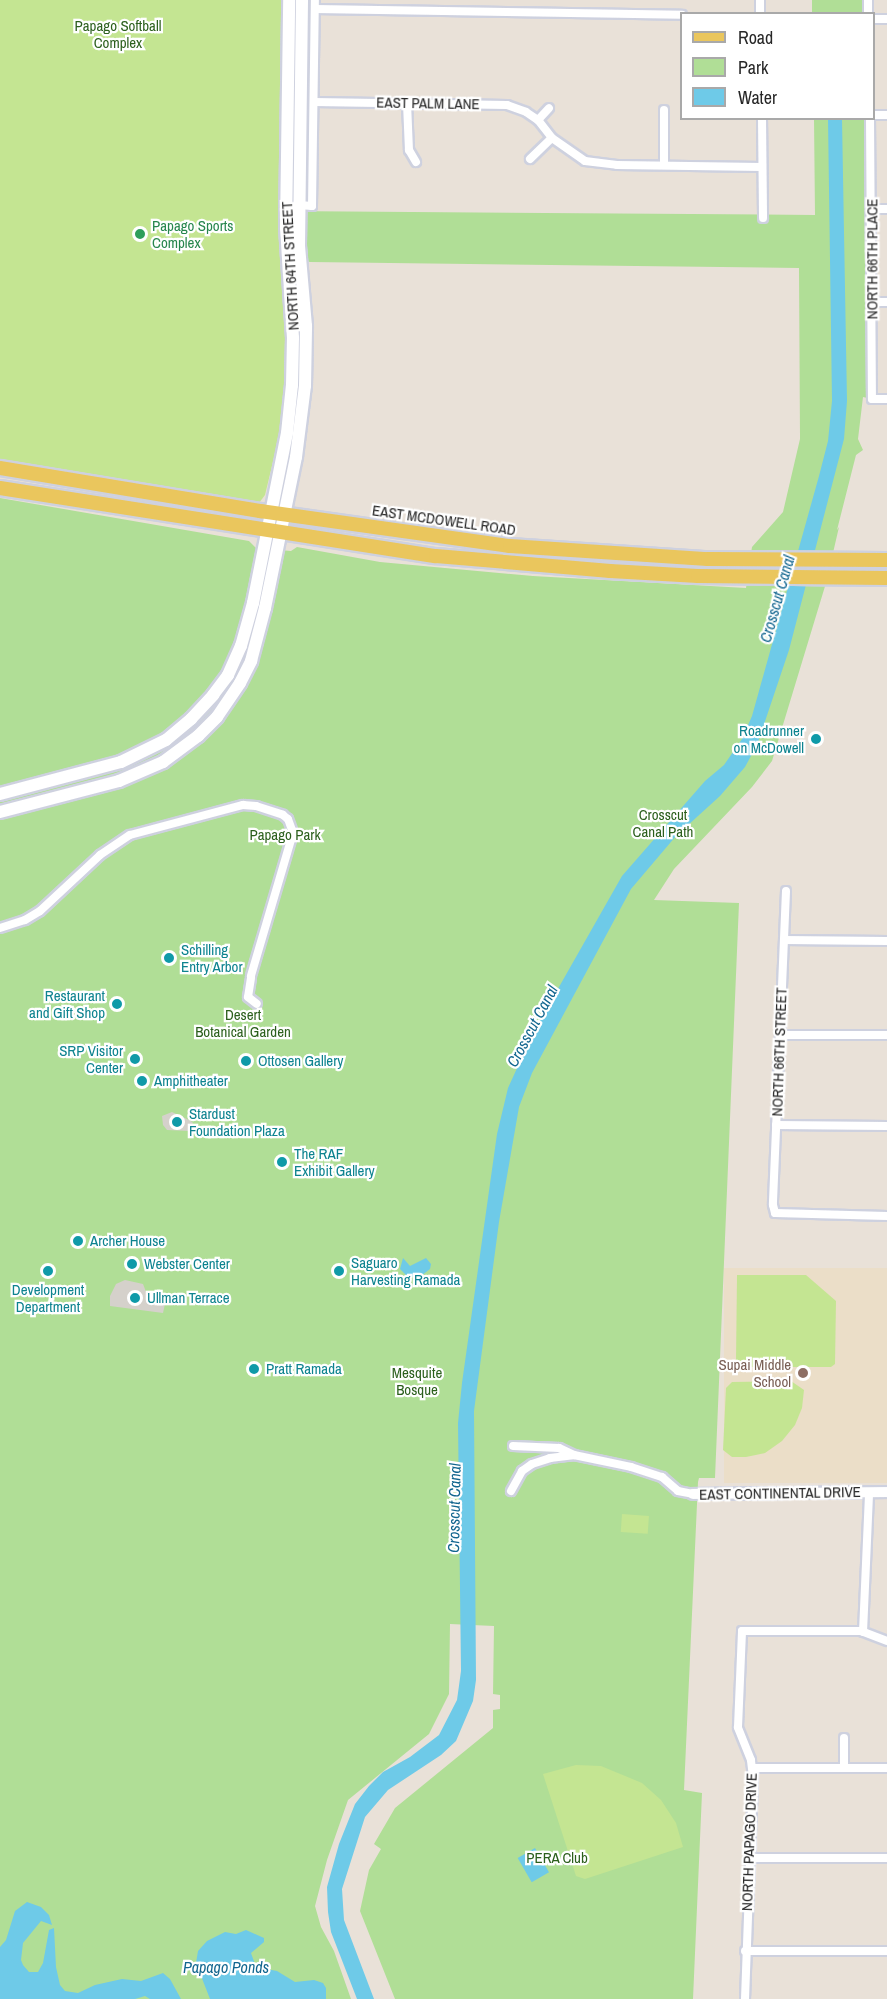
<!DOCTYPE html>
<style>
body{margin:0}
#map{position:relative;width:887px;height:1999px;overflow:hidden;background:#e9e1d8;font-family:"Archivo Narrow",sans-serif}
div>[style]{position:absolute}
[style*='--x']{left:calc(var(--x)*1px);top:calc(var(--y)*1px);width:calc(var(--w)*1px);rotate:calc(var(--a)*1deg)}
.education>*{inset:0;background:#ebdec8;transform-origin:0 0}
.green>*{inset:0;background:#b0de96;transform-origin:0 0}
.pitch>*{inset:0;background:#c4e592;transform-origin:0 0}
.plaza>*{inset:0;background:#d5d1cb}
.water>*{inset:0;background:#6ecae8;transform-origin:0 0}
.roads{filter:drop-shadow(2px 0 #ced1df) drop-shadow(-2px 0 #ced1df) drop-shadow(0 2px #ced1df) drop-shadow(0 -2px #ced1df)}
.minor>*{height:8px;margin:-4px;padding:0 4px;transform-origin:4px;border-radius:4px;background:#fff}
.tertiary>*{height:10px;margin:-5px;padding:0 5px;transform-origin:5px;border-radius:5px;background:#fff}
.secondary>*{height:12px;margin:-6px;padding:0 6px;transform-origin:6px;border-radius:6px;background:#fff}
.primary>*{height:14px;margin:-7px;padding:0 7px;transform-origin:7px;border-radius:7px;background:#eac65d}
.dots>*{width:16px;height:16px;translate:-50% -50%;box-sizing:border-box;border:3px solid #fff;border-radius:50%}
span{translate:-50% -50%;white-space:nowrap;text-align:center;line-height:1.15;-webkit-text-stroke:4.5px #fff;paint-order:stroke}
.park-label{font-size:15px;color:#2b5f1c}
.street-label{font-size:15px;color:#272727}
.leisure-label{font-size:15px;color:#27864d}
.left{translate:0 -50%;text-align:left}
.culture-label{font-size:15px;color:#0d838f}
.right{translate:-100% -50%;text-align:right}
.education-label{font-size:15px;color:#785e54}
.water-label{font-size:16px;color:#12668f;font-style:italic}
.legend{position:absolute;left:680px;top:12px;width:195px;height:108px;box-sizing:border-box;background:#fff;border:2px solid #a9a9a9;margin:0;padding:8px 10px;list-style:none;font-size:18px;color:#272727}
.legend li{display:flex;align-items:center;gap:12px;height:30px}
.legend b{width:30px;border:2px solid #a9a9a9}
</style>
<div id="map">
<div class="education">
<div style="left:887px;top:1268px;width:215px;height:163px;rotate:90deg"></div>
</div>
<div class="green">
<div style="left:812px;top:0;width:56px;height:13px"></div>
<div style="clip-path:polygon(814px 119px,870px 119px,872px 399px,863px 397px,858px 439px,863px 450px,856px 455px,837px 530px,839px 527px,826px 583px,772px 761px,752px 787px,674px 869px,654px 900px,739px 903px,715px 1478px,699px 1478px,698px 1482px,684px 1790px,702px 1793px,693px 1999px,395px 1999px,360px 1911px,369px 1870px,381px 1849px,374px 1844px,395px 1808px,493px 1728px,493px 1710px,500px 1709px,500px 1695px,493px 1694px,494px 1626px,450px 1624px,449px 1694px,429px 1734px,348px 1800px,327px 1860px,315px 1906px,321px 1927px,334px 1951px,351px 1999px,0 1999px,0 498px,249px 541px,256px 548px,291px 551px,297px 547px,380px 562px,533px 576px,746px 588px,752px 547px,783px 512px,800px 439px,799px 268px,310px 262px,281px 257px,280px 211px,815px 215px)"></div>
</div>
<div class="pitch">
<div style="clip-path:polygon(0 0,284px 0,280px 211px,288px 374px,284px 416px,265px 495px,259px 503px,0 460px)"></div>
<div style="clip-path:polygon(737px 1275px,806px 1275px,836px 1301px,835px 1364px,831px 1367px,740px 1367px,736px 1361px)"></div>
<div style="clip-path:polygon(791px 1381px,804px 1390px,802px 1408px,795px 1425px,782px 1441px,765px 1453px,746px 1457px,732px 1457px,723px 1450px,726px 1388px,732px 1382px)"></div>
<div style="left:622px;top:1514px;width:27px;height:18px;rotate:4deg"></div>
<div style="clip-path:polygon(576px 1765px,601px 1766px,642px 1783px,661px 1800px,676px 1823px,683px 1847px,585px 1879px,576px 1876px,543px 1774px)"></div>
</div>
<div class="plaza">
<div style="clip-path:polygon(172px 1112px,191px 1121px,193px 1123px,189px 1131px,167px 1130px,163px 1125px,162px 1116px)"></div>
<div style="clip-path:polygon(125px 1280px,143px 1284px,148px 1297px,166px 1299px,163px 1313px,110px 1306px,110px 1296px,116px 1284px)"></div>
</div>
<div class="water">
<div style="clip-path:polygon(828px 119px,842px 119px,847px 401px,844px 439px,789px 650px,757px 745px,745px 767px,720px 796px,676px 836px,631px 889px,532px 1073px,519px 1107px,499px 1222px,474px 1411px,476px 1680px,473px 1701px,456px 1741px,441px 1755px,388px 1790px,365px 1817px,342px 1889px,344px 1920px,374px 1999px,357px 1999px,331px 1932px,328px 1912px,327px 1887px,339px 1844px,355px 1804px,369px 1786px,383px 1772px,410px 1757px,439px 1735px,457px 1700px,461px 1671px,458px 1423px,462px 1383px,497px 1134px,508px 1088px,534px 1031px,622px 876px,705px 781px,724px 765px,742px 739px,752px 716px,819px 476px,828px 441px,832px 401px)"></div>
<div style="clip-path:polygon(403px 1258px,410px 1266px,426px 1258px,431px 1264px,430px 1269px,421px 1276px,408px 1277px,400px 1269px)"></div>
<div style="left:535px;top:1848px;width:28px;height:20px;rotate:60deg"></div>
<div style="clip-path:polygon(27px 1902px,41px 1907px,49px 1915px,52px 1925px,41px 1921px,23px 1943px,21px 1960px,23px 1965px,29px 1972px,38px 1972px,43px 1963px,49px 1930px,54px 1928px,56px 1967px,60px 1985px,65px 1991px,78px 1993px,95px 1985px,122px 1979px,141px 1981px,163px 1973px,170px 1979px,181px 1999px,150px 1999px,145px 1996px,135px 1999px,0 1999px,0 1947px,6px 1940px,15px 1911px)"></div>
<div style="clip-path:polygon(246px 1930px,264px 1938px,264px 1942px,251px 1953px,256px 1967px,277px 1971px,295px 1982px,314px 1980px,323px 1983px,326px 1988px,326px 1999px,210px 1999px,196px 1963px,198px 1951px,207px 1941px,225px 1932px,236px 1934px)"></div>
</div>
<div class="roads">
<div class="minor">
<div style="--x:760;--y:0;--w:14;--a:90"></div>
<div style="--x:868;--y:0;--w:14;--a:90"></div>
<div style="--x:315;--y:9;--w:367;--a:0.9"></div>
<div style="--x:874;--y:19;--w:13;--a:0"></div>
<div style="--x:314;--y:102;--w:193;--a:0.9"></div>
<div style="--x:507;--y:105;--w:20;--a:20"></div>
<div style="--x:526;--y:112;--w:14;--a:34"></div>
<div style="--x:538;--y:120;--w:23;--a:52"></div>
<div style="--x:552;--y:138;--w:40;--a:34.9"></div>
<div style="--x:585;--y:161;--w:32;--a:7"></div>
<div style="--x:617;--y:165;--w:145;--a:0.8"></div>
<div style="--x:407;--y:103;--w:47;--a:87.6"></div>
<div style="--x:409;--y:150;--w:14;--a:60"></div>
<div style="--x:874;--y:115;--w:13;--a:0"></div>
<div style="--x:762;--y:118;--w:100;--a:89.4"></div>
<div style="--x:870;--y:118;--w:281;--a:89.6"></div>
<div style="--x:872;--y:399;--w:15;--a:0"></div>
<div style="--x:538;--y:120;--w:16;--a:-47"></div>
<div style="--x:530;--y:159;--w:30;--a:-44"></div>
<div style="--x:664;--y:165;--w:55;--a:-90"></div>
<div style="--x:299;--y:205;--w:13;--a:4"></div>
<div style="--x:312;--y:206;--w:206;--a:-89.2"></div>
<div style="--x:872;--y:209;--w:15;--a:0"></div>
<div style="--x:872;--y:302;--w:15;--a:0"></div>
<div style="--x:786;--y:891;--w:314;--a:92.4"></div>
<div style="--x:773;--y:1205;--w:8;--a:76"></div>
<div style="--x:775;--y:1213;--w:112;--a:1.5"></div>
<div style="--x:0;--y:928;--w:26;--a:-18"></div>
<div style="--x:25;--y:920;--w:17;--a:-31"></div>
<div style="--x:40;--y:911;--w:82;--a:-43"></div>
<div style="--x:100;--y:855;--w:36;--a:-34"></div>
<div style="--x:130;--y:835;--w:117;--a:-14.9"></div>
<div style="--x:243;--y:805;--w:13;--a:4"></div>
<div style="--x:256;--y:806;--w:28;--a:18"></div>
<div style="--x:283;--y:815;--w:6;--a:39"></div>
<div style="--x:288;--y:819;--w:15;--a:70"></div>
<div style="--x:293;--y:833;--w:149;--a:106.4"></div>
<div style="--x:784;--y:940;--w:103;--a:0.6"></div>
<div style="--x:251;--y:978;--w:19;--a:99"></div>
<div style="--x:248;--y:997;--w:11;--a:38"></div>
<div style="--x:780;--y:1035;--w:107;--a:0"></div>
<div style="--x:776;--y:1125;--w:111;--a:0.5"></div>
<div style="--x:513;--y:1446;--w:46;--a:2.5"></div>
<div style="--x:559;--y:1448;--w:17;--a:25"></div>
<div style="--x:574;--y:1455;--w:58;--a:11.9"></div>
<div style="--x:631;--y:1467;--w:33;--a:18"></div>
<div style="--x:662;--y:1477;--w:21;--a:41"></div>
<div style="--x:678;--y:1491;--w:15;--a:11"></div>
<div style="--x:511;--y:1491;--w:23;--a:-61"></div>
<div style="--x:522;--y:1471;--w:12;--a:-35"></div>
<div style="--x:532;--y:1464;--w:19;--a:-18"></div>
<div style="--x:550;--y:1458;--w:23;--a:-7"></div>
<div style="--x:863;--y:1632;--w:140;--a:-87.5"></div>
<div style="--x:844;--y:1738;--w:30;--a:90"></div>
<div style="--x:753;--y:1768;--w:134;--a:0"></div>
<div style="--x:749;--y:1858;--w:138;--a:0"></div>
<div style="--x:745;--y:1951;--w:142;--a:0"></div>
<div style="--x:745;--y:1999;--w:222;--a:-87.9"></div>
<div style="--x:753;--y:1777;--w:17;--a:-97"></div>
<div style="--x:751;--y:1760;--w:35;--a:-112"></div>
<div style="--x:738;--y:1727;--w:96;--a:-87.6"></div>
<div style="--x:742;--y:1631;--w:119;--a:0"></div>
<div style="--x:861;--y:1631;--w:28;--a:21"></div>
</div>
<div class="tertiary">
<div style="--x:693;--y:1494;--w:194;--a:-0.6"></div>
</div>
<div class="secondary">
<div style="--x:0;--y:794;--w:125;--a:-14.8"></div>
<div style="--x:121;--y:762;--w:50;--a:-26.1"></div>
<div style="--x:166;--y:740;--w:33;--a:-40"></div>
<div style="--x:191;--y:719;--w:33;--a:-47"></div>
<div style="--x:213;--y:695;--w:25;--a:-53"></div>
<div style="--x:228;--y:675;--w:32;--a:-66"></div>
<div style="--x:241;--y:646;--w:45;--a:-74.4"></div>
<div style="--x:253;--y:603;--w:173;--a:-78.7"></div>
<div style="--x:287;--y:433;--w:48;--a:-84.1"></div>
<div style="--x:292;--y:385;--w:47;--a:-88.8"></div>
<div style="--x:293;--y:338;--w:110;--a:-93.6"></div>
<div style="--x:286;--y:228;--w:228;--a:-89.2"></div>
<div style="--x:0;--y:812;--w:123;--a:-14.6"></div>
<div style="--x:119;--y:781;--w:48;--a:-23.4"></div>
<div style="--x:163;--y:762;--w:44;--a:-36.6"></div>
<div style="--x:198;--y:736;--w:27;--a:-45"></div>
<div style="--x:217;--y:717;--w:41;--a:-55.9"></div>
<div style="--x:240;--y:683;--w:25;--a:-63"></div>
<div style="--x:251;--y:661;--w:55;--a:-75.2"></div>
<div style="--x:265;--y:608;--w:154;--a:-78.4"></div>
<div style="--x:296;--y:457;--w:72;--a:-82.8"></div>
<div style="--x:305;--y:386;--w:60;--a:-89"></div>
<div style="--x:306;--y:326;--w:80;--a:-95"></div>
<div style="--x:299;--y:246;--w:246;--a:-89.3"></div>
</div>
<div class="primary">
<div style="--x:0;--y:468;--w:264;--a:9.4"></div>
<div style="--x:260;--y:511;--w:252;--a:8"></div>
<div style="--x:510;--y:546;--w:198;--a:3.8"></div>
<div style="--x:708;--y:559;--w:179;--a:0.3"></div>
<div style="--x:0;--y:488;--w:441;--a:8.9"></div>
<div style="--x:436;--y:556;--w:175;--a:4.9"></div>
<div style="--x:610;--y:571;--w:88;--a:3.3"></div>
<div style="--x:698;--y:576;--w:189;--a:0.6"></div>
</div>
</div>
<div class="dots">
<div style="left:140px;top:234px;background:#2e9e5b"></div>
<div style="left:816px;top:739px;background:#0f9aa8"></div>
<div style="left:169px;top:958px;background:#0f9aa8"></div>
<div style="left:117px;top:1004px;background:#0f9aa8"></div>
<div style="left:135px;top:1059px;background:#0f9aa8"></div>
<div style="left:246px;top:1061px;background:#0f9aa8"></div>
<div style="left:142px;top:1081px;background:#0f9aa8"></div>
<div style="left:177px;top:1122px;background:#0f9aa8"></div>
<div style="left:282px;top:1162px;background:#0f9aa8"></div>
<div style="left:78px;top:1241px;background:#0f9aa8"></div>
<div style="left:132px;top:1264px;background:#0f9aa8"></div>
<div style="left:48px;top:1271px;background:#0f9aa8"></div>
<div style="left:339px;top:1271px;background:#0f9aa8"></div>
<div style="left:135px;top:1298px;background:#0f9aa8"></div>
<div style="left:254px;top:1369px;background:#0f9aa8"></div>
<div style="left:803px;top:1373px;background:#8d6e63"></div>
</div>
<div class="park-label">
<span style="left:118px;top:34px">Papago Softball<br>Complex</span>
<span style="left:663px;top:823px">Crosscut<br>Canal Path</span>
<span style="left:285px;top:835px">Papago Park</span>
<span style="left:243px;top:1023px">Desert<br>Botanical Garden</span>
<span style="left:417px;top:1381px">Mesquite<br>Bosque</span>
<span style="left:557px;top:1858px">PERA Club</span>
</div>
<div class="street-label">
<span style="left:428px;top:103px;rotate:1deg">EAST PALM LANE</span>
<span style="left:872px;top:259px;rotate:-90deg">NORTH 66TH PLACE</span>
<span style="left:290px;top:266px;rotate:-93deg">NORTH 64TH STREET</span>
<span style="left:444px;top:520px;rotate:8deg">EAST MCDOWELL ROAD</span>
<span style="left:779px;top:1052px;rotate:-88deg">NORTH 66TH STREET</span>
<span style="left:780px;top:1493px;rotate:-1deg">EAST CONTINENTAL DRIVE</span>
<span style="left:749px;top:1842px;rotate:-88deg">NORTH PAPAGO DRIVE</span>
</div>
<div class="leisure-label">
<span class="left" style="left:152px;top:234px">Papago Sports<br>Complex</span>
</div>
<div class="culture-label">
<span class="right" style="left:804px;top:739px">Roadrunner<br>on McDowell</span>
<span class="left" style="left:181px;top:958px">Schilling<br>Entry Arbor</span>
<span class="right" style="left:105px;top:1004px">Restaurant<br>and Gift Shop</span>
<span class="right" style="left:123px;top:1059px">SRP Visitor<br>Center</span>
<span class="left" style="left:258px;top:1061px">Ottosen Gallery</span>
<span class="left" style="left:154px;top:1081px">Amphitheater</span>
<span class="left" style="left:189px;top:1122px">Stardust<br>Foundation Plaza</span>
<span class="left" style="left:294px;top:1162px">The RAF<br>Exhibit Gallery</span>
<span class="left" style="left:90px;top:1241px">Archer House</span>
<span class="left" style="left:351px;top:1271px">Saguaro<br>Harvesting Ramada</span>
<span class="left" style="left:144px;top:1264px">Webster Center</span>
<span style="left:48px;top:1298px">Development<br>Department</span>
<span class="left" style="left:147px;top:1298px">Ullman Terrace</span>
<span class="left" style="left:266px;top:1369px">Pratt Ramada</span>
</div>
<div class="education-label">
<span class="right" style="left:791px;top:1373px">Supai Middle<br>School</span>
</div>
<div class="water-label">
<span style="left:777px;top:599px;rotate:-74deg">Crosscut Canal</span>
<span style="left:532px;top:1026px;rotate:-62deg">Crosscut Canal</span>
<span style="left:454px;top:1508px;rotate:-89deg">Crosscut Canal</span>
<span style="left:226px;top:1967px">Papago Ponds</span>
</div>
<ul class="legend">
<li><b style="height:8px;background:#eac65d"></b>Road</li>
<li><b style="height:16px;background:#b0de96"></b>Park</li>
<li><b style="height:16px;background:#6ecae8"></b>Water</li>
</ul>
</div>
